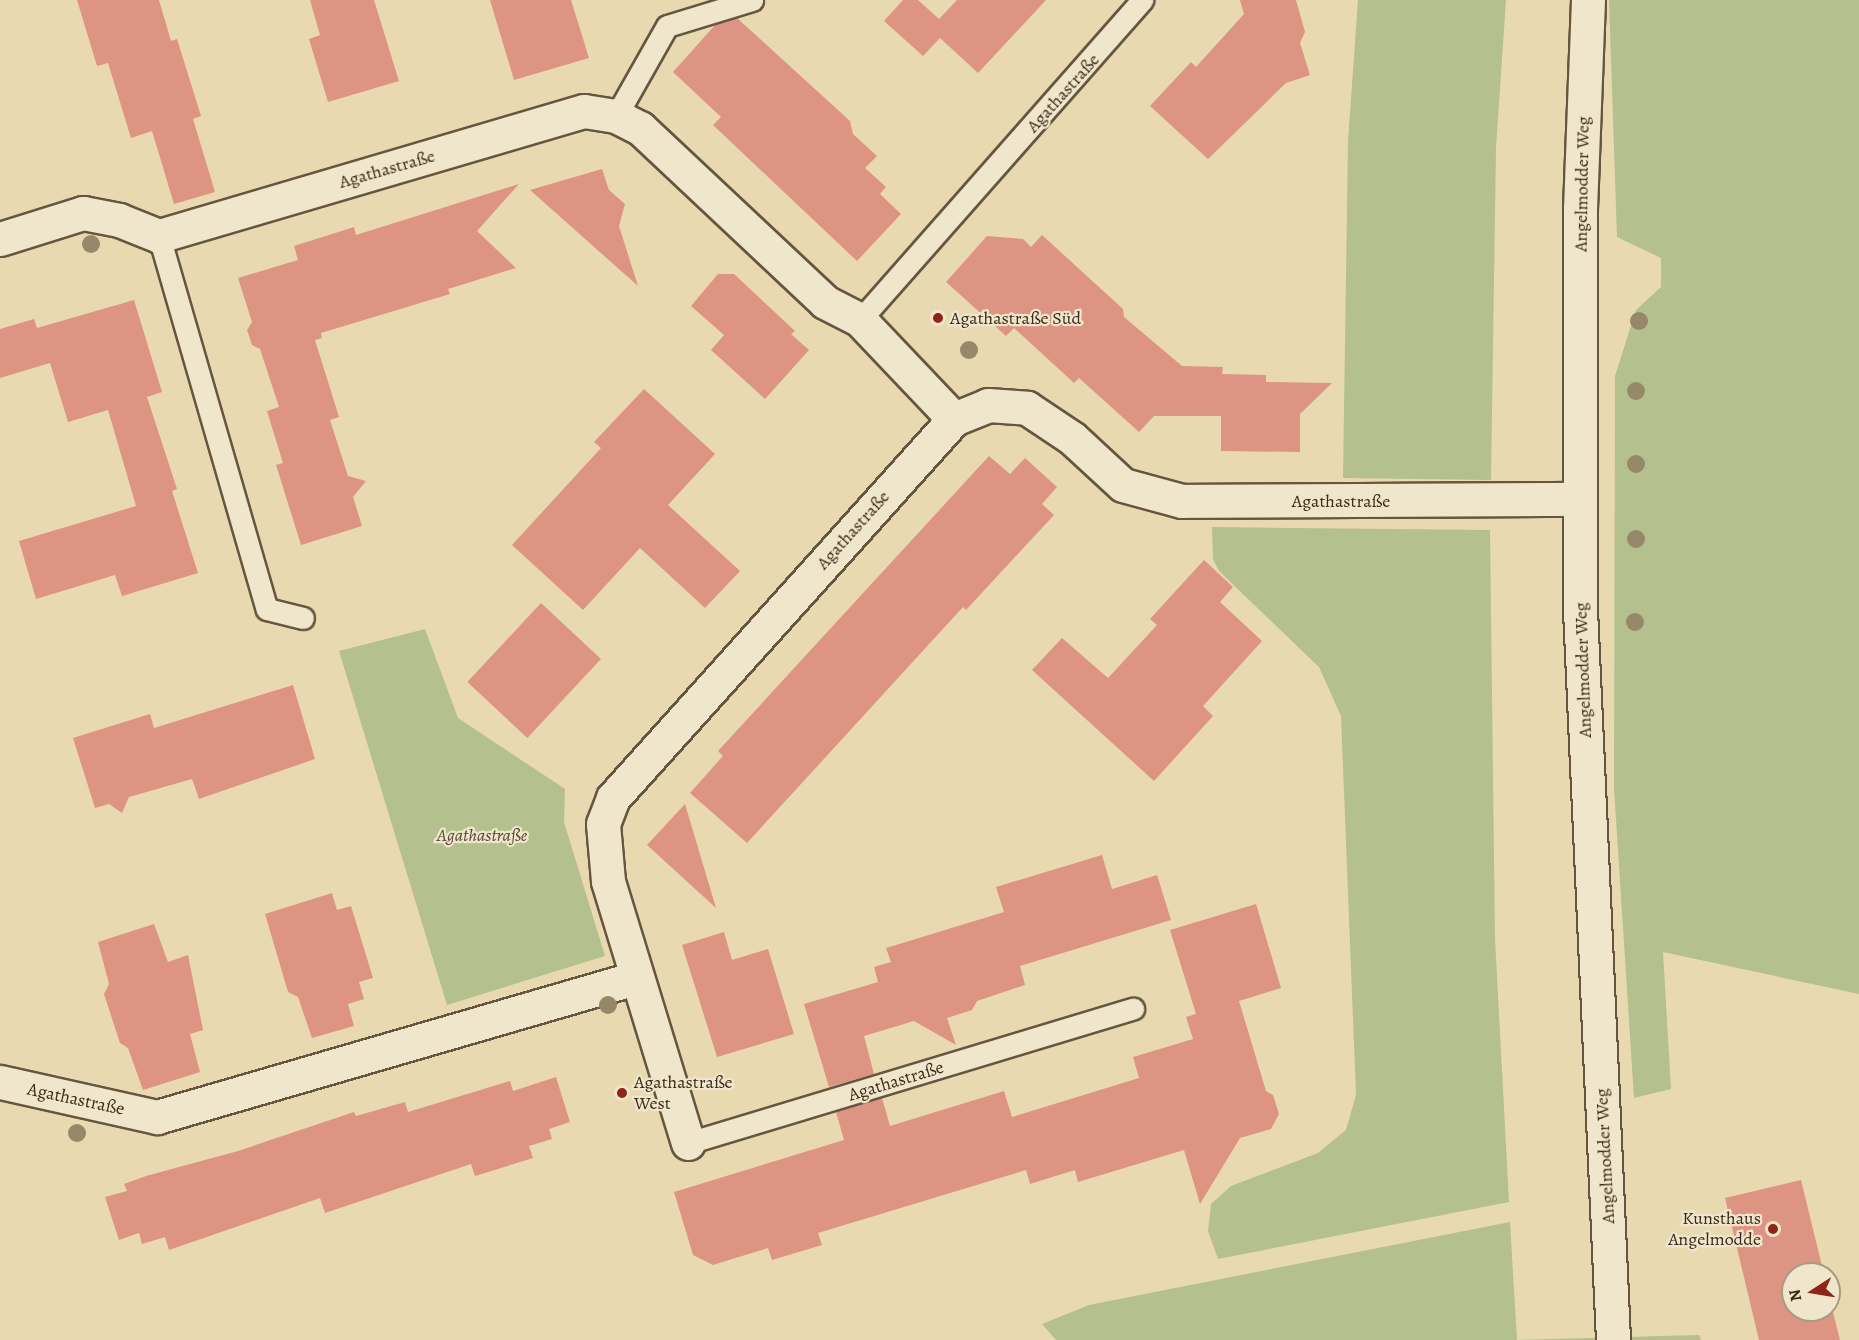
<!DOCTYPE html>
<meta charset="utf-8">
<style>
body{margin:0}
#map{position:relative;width:1859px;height:1340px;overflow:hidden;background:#e8d9b1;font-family:Alegreya,serif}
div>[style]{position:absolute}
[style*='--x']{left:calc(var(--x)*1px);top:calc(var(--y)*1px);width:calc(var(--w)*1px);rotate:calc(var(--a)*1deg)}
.green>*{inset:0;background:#b4c08d}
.building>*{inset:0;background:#de9483;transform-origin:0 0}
.roads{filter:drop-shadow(2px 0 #66563f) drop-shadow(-2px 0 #66563f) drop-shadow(0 2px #66563f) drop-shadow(0 -2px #66563f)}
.service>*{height:21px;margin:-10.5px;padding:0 10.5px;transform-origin:10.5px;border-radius:10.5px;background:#f0e6cc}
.minor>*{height:33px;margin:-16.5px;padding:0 16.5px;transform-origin:16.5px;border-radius:16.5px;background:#f0e6cc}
.tertiary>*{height:33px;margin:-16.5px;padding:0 16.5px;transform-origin:16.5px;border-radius:16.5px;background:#f0e6cc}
.trees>*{width:18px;height:18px;margin:-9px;border-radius:50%;background:#96896a}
.dots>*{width:16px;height:16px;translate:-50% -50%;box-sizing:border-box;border:3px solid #f0e6cc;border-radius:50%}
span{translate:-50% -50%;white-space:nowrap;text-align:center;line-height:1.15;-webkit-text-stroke:4.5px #f0e6cc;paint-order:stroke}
.street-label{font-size:18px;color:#3b2a19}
.poi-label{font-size:18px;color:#3b2a19}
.left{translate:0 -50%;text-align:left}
.right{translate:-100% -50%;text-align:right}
.park-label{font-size:18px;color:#534830;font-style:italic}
.north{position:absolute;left:1781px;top:1262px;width:60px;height:60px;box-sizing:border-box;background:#f0e6cc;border:2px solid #a89b84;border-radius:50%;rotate:258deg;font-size:16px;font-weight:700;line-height:24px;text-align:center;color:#3b2a19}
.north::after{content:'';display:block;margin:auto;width:21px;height:27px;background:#8f2418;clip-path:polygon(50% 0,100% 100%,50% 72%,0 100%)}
</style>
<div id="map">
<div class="green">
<div style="clip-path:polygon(1358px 0,1506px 0,1496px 147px,1491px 480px,1343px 478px,1348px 141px)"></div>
<div style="clip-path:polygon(1609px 0,1859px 0,1859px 994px,1663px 952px,1671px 1089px,1634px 1098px,1614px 788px,1615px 376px,1636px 310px,1661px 287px,1661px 258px,1617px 237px)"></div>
<div style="clip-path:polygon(1212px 527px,1490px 530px,1495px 939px,1509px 1202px,1218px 1259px,1208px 1231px,1211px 1204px,1231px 1186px,1318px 1153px,1346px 1130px,1356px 1095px,1341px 716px,1319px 667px,1219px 571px,1213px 559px)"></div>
<div style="clip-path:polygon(425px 629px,458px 718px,565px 789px,564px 822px,605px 956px,447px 1005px,339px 651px)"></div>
<div style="clip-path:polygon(1510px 1222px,1517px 1340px,1699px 1335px,1701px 1340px,1056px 1340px,1042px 1324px,1089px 1305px)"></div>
</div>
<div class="building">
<div style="clip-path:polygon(77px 0,159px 0,171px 41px,177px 39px,201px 116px,193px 119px,215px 192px,174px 204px,152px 131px,131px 138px,108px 63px,97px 66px)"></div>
<div style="clip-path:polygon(310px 0,374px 0,399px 81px,328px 102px,309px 39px,320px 35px)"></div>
<div style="clip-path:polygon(490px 0,571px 0,589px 58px,514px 80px)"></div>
<div style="clip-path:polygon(903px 0,918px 0,939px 19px,957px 0,1046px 0,978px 73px,940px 38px,923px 56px,884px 21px)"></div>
<div style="clip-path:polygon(1240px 0,1296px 0,1305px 32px,1300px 43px,1310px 75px,1286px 83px,1208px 159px,1150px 106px,1191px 62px,1196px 67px,1244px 14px)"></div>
<div style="clip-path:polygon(737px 18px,850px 121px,853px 134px,877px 156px,865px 168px,886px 187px,880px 194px,901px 214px,857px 261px,713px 125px,721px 117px,673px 72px,716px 24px)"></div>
<div style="clip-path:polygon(602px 169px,609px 190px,625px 204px,619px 226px,638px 286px,530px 190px)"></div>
<div style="clip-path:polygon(519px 184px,477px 231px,516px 268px,448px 289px,450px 294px,321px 333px,322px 338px,315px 340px,339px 417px,330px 420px,348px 476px,366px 481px,353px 497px,362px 526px,301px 545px,276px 465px,283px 463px,267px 411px,279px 407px,260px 349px,252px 345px,247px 330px,252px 322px,238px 278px,298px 260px,294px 246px,354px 227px,356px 235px)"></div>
<div style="clip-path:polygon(1042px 235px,1123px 309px,1124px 317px,1182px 366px,1223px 367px,1222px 374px,1266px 375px,1266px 382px,1332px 383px,1300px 414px,1300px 452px,1221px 451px,1221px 416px,1154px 416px,1139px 432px,1079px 378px,1074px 383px,1014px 328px,1006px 336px,946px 282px,987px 236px,1023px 239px,1031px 247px)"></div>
<div style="clip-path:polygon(718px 274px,734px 274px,795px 331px,791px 334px,809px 350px,765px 399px,711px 350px,724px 335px,691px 306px)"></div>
<div style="clip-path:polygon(134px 300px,162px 392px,147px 397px,177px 489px,172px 491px,198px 573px,122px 596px,115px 575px,36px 599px,19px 541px,136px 506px,108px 410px,68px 422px,50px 363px,0 378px,0 329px,34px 319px,37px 328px)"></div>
<div style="clip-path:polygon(644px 389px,715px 454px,668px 505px,740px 571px,705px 608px,640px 548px,583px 610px,512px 545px,601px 448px,594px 442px)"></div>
<div style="clip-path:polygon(989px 456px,1010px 474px,1025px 458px,1057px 487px,1042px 504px,1054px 515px,966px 610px,963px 607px,747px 843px,690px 793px,723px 756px,718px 751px)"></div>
<div style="clip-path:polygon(1204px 560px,1233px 587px,1220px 602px,1262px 641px,1203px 706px,1213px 716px,1154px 781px,1032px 670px,1062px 638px,1108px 678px,1157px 625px,1150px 619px)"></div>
<div style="left:541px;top:603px;width:82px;height:108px;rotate:43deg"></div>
<div style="clip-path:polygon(293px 685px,315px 759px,199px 799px,192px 779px,129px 797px,122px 813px,109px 804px,95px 808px,73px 738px,150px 714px,154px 728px)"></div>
<div style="clip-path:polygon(685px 804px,716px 908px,647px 845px)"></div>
<div style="clip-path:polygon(1102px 855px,1112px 889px,1157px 875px,1171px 920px,1020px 966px,1025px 985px,977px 1001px,972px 1010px,947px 1018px,956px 1045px,914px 1021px,864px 1036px,874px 1074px,829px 1087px,804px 1004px,878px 982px,874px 967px,891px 962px,886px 948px,1004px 912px,996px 887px)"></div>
<div style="clip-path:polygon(332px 893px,337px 910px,351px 906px,373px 978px,359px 982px,364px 999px,348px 1004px,354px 1026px,312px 1038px,298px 997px,288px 992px,265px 914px)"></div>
<div style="clip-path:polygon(1256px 904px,1281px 988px,1239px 1001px,1266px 1091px,1273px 1095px,1279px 1114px,1271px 1129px,1240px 1138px,1200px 1204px,1184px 1150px,1078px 1182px,1075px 1170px,1030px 1184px,1026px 1170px,818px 1233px,822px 1245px,772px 1260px,768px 1248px,713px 1265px,693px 1255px,674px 1192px,844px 1140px,836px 1112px,882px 1098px,890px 1126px,1004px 1091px,1012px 1117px,1139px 1078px,1133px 1057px,1193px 1039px,1186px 1017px,1196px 1014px,1170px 930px)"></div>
<div style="clip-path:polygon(154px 924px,168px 962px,188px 955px,203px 1030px,190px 1034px,200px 1072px,143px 1090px,128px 1048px,120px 1043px,104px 994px,109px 984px,98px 942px)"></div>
<div style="clip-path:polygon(724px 932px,732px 960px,768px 949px,794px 1034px,717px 1057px,682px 945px)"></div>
<div style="clip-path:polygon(556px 1077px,570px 1122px,549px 1129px,552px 1139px,529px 1146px,533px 1158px,475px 1176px,471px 1164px,325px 1213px,320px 1198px,169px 1250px,165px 1237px,142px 1244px,139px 1233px,119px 1240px,105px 1197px,127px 1191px,124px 1184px,146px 1176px,238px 1151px,354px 1112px,356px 1116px,405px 1102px,408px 1112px,510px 1081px,513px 1091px)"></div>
<div style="clip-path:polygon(1801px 1180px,1824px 1274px,1793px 1274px,1793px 1310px,1829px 1310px,1829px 1296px,1840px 1340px,1759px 1340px,1725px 1198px)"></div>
</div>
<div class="roads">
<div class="service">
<div style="--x:616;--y:116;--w:103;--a:-60.5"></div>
<div style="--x:667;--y:26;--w:89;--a:-17"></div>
<div style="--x:159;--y:236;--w:388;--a:73.9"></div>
<div style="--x:267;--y:609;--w:37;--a:14"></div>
<div style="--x:860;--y:320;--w:427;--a:-48.6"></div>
<div style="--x:688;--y:1143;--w:465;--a:-16.8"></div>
</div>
<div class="minor">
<div style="--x:0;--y:239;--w:87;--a:-17.4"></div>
<div style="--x:83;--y:213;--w:37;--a:11"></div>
<div style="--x:119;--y:220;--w:43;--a:21.8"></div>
<div style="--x:159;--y:236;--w:443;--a:-16.4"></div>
<div style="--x:584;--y:111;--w:32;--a:9"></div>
<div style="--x:616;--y:116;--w:27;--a:27"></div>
<div style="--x:640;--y:128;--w:254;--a:43.2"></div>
<div style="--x:825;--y:302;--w:39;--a:27"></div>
<div style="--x:860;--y:320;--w:137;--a:46.5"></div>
<div style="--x:0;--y:1082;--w:161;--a:12.6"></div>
<div style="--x:157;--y:1117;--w:499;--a:-16.2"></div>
<div style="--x:688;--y:1143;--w:274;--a:-107"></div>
<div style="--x:608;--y:881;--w:57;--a:-95"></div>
<div style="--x:603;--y:824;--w:28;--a:-69"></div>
<div style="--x:613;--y:798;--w:510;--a:-48.02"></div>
<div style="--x:954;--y:419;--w:37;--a:-22"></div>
<div style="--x:988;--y:405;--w:39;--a:4"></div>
<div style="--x:1027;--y:408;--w:54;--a:33.7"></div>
<div style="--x:1072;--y:438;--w:69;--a:42.7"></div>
<div style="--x:1123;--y:485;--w:61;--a:15.2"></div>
<div style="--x:1182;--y:501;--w:398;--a:-0.3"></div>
</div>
<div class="tertiary">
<div style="--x:1588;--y:0;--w:208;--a:92.2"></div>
<div style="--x:1580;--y:208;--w:402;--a:90"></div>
<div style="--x:1580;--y:610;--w:731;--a:87.41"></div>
</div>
</div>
<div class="trees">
<div style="left:91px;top:244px"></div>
<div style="left:1639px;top:321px"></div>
<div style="left:969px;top:350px"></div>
<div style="left:1636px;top:391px"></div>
<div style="left:1636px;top:464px"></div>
<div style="left:1636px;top:539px"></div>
<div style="left:1635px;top:622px"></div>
<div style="left:608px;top:1005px"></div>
<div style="left:77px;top:1133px"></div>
</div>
<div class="dots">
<div style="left:938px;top:318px;background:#8f2418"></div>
<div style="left:622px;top:1093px;background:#8f2418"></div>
<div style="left:1773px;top:1229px;background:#8f2418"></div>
</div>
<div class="street-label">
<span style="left:1063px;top:93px;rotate:-48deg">Agathastraße</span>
<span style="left:387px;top:169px;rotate:-16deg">Agathastraße</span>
<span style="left:1582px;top:184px;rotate:-89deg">Angelmodder Weg</span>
<span style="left:1341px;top:501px">Agathastraße</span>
<span style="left:853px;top:530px;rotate:-48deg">Agathastraße</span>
<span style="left:1583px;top:670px;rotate:-92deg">Angelmodder Weg</span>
<span style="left:896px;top:1081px;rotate:-17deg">Agathastraße</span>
<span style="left:76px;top:1099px;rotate:12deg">Agathastraße</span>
<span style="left:1605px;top:1156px;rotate:-93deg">Angelmodder Weg</span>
</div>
<div class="poi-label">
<span class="left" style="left:950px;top:318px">Agathastraße Süd</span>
<span class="left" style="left:634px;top:1093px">Agathastraße<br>West</span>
<span class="right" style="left:1761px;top:1229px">Kunsthaus<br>Angelmodde</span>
</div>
<div class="park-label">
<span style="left:482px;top:835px">Agathastraße</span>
</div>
<div class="north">N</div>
</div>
